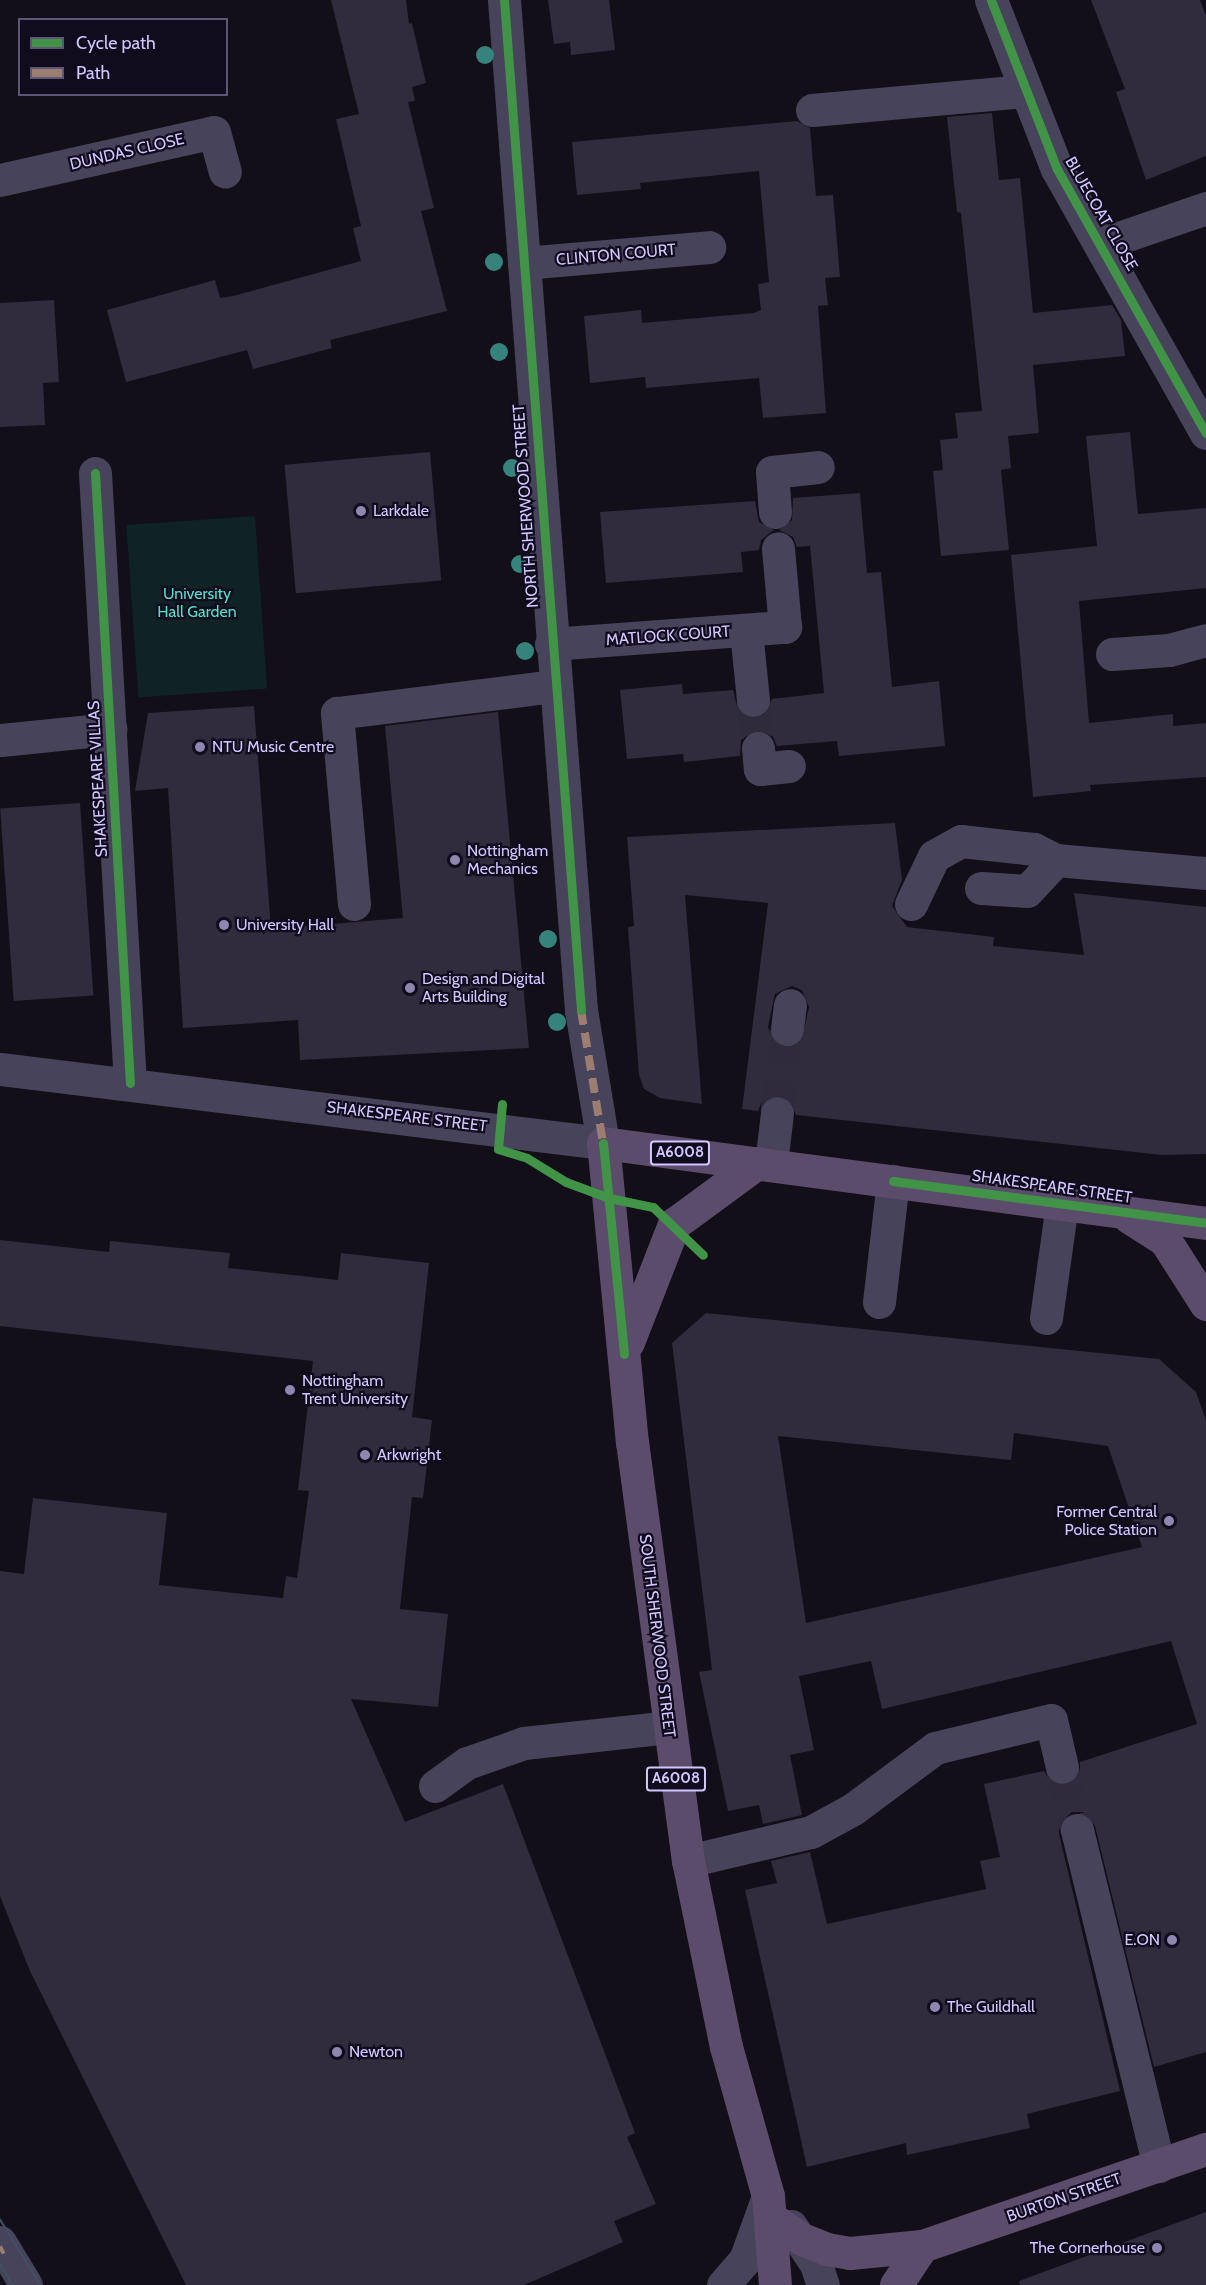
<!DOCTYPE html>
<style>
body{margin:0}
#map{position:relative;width:1206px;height:2285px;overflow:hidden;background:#120f19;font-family:Cabin,sans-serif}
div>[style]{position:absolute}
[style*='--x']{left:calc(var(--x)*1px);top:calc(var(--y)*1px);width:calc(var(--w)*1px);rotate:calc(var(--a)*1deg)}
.green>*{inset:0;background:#0f2225;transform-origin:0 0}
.building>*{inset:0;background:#302b3d;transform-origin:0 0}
.minor-tunnel>*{height:33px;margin-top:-16.5px;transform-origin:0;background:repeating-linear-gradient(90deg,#2f2b3c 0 33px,transparent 0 49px)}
.minor>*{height:33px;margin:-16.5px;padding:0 16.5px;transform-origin:16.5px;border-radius:16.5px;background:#47435a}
.major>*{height:33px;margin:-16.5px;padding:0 16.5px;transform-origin:16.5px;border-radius:16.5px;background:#5c4c6c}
.tram>*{height:1.5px;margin:-0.75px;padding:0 0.75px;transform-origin:0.75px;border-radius:0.75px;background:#405064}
.quiet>*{height:8px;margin-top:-4px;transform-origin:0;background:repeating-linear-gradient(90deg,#9b7d72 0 15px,transparent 0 23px)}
.cycleway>*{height:9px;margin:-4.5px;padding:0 4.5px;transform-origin:4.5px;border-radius:4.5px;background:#419447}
.trees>*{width:18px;height:18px;margin:-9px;border-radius:50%;background:#35837c}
.dots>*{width:16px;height:16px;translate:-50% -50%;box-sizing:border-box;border:3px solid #100b1d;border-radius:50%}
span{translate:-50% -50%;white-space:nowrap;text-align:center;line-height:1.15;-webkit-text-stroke:4.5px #100b1d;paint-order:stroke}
.shield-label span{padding:2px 4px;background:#100b1d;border:2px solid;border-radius:4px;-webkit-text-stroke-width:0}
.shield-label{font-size:15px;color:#d4c7ff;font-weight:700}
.street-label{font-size:16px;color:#d4c7ff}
.poi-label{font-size:16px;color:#d4c7ff}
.left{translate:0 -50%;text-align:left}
.right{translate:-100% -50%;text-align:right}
.park-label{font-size:16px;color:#51e2cd}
.legend{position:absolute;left:18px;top:18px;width:210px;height:78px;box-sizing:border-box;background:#100b1d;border:2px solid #5e5677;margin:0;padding:8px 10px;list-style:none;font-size:18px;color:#d4c7ff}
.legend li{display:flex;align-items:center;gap:12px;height:30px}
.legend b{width:30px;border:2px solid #5e5677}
</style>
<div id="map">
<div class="green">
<div style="left:255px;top:516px;width:173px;height:129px;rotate:86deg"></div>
</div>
<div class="building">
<div style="clip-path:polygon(331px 0,406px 0,409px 24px,412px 23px,426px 83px,412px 87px,415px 101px,408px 102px,434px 208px,421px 211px,447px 311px,330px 340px,332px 348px,253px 369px,247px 350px,126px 382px,107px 310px,215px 280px,220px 298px,233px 296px,361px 261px,353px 228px,361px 226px,336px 119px,359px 114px)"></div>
<div style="clip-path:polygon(548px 0,609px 0,615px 50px,571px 55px,570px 42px,554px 44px)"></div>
<div style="clip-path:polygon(1091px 0,1200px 0,1206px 16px,1206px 156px,1146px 180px,1116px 92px,1125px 89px)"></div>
<div style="clip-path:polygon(992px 113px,999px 180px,1020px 178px,1033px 313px,1112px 305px,1121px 320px,1125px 356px,1033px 365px,1039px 433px,1008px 436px,1011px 468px,1001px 470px,1009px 550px,941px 556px,933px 471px,943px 470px,940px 440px,958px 438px,955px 413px,982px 411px,961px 213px,957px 212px,947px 117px)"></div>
<div style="clip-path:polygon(797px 121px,810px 128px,816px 196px,833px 195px,840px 277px,825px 278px,828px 305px,818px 306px,826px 413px,763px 418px,759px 378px,646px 388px,645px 377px,590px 383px,584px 316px,641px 310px,642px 323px,754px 313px,761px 310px,758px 284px,769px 282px,759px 171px,640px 183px,641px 189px,577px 195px,572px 142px)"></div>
<div style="clip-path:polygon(54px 300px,59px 382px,43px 383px,45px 425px,0 427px,0 303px)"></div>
<div style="clip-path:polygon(1130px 432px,1138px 514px,1206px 508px,1206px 588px,1079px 601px,1089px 723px,1173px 714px,1173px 726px,1206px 723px,1206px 777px,1090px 785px,1091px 791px,1033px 797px,1011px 555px,1097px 546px,1086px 436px)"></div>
<div style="left:430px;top:452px;width:129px;height:146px;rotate:85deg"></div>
<div style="clip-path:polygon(860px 493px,867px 573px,881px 572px,892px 687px,939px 681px,945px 746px,839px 756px,837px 741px,777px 746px,773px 737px,757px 729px,741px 740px,740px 756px,684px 762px,683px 754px,627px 759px,620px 690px,682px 684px,683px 694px,733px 690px,738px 711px,754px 719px,764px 715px,772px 699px,824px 693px,810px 546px,797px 547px,793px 537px,779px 530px,792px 520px,793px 498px)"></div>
<div style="clip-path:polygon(755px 501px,759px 522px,774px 530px,761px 540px,759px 550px,741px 552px,743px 572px,606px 583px,600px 512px)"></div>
<div style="clip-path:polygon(254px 706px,271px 929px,403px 918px,385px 726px,498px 712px,529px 1048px,300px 1060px,298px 1020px,183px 1028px,168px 788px,135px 791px,148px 713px)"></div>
<div style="left:80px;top:803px;width:193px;height:80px;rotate:86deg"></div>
<div style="clip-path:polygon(evenodd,895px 823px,902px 880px,892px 906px,907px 927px,994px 937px,993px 946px,1084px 955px,1074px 893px,1206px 907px,1206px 1154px,1162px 1155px,796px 1115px,789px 1098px,779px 1094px,762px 1101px,758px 1111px,742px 1109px,768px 903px,685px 895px,702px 1104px,660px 1098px,644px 1089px,639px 1075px,628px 927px,634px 926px,627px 837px,895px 823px,792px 986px,802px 990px,809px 1007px,802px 1040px,785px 1048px,775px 1044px,768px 1027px,775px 994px,792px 986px)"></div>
<div style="clip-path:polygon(0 1240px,109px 1252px,110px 1241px,230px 1253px,228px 1268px,338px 1280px,341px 1253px,429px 1263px,412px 1417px,432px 1420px,423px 1498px,412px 1497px,400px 1609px,448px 1614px,438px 1707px,351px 1699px,405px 1822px,503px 1784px,635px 2133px,627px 2137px,656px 2204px,614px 2221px,623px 2242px,524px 2285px,186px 2285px,30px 1971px,0 1896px,0 1571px,24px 1574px,33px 1498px,167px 1513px,159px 1585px,283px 1598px,286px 1576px,297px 1578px,309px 1491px,298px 1490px,313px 1361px,0 1326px)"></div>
<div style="clip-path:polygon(evenodd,706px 1313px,1159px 1359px,1196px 1392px,1206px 1420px,1206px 2052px,1154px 2067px,1095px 1826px,1083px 1812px,1072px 1812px,1059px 1824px,1059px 1834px,1120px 2091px,1027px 2114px,1030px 2128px,907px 2155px,906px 2143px,807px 2167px,745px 1890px,777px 1883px,771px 1861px,810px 1852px,827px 1924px,986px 1889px,980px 1861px,1000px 1857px,984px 1784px,1044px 1771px,1049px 1780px,1067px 1785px,1080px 1773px,1080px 1762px,1197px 1724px,1171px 1641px,882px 1709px,871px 1661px,799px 1676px,814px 1750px,790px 1755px,802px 1815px,763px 1824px,759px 1805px,728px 1811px,699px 1672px,712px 1670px,672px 1343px,706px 1313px,1014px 1433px,1108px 1446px,1142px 1547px,806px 1623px,778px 1436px,1011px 1460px,1014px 1433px)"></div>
<div style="clip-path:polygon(1206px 2212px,1206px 2285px,1020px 2285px,1019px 2281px)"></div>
</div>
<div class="minor-tunnel">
<div style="--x:753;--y:700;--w:48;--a:84.1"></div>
<div style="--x:777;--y:1113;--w:85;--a:-83.2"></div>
<div style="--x:1062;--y:1767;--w:65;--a:76.6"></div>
</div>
<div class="minor">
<div style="--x:991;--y:0;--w:181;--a:68.7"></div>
<div style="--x:1057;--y:169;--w:303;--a:60.6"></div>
<div style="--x:812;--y:110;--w:214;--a:-5.1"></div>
<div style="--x:0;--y:180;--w:219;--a:-12.6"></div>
<div style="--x:214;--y:132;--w:41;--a:74.6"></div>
<div style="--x:1101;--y:244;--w:111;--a:-18.9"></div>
<div style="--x:524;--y:263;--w:186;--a:-4.9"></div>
<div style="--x:95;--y:473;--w:611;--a:86.72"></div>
<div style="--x:775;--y:512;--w:40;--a:-94.3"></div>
<div style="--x:772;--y:472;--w:46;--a:-6.2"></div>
<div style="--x:746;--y:631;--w:69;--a:84.2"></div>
<div style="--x:551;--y:644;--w:235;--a:-4.2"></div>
<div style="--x:785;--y:627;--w:79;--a:-95.1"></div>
<div style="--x:1112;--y:654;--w:57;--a:-4"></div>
<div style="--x:1169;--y:650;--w:38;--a:-15"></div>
<div style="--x:1;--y:740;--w:110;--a:-5.8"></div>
<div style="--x:758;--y:748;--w:21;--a:85"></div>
<div style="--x:760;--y:769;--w:29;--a:-6"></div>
<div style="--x:981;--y:888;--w:46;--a:3.7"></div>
<div style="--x:1027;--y:891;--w:42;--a:-46.9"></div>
<div style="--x:354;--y:904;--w:192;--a:-95.1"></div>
<div style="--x:337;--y:713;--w:219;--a:-7.1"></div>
<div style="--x:911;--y:904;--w:53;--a:-64.4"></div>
<div style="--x:934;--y:856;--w:31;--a:-29"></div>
<div style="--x:961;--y:841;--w:73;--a:6.3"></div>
<div style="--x:1034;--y:849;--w:25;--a:27"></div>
<div style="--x:1056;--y:860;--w:151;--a:5"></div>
<div style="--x:787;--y:1029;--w:24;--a:-83"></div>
<div style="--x:0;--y:1069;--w:608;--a:7"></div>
<div style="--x:603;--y:1143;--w:135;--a:-99.4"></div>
<div style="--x:581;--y:1010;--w:1013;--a:-94.36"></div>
<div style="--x:771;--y:1164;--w:51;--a:-83.3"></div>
<div style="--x:879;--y:1302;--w:122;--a:-83.4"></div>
<div style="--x:1046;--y:1318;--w:115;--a:-82"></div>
<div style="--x:435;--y:1786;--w:39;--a:-36"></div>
<div style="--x:467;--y:1763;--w:60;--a:-19.3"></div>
<div style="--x:524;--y:1743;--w:145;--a:-6.3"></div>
<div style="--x:1077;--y:1830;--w:346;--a:76.3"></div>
<div style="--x:688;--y:1861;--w:126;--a:-13.3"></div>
<div style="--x:811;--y:1832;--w:48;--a:-28.7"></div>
<div style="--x:853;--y:1809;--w:102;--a:-36.6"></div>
<div style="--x:935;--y:1748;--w:119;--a:-13.6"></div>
<div style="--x:1051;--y:1720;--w:48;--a:76.8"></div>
<div style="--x:791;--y:2226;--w:45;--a:56.7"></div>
<div style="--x:816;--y:2264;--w:22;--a:72"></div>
<div style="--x:0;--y:2242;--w:50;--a:58.8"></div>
<div style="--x:723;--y:2285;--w:33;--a:-49"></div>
<div style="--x:745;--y:2260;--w:68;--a:-70.2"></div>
</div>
<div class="major">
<div style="--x:1129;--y:1217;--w:43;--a:32.6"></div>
<div style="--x:1165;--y:1240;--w:76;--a:57.4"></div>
<div style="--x:628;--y:1342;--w:127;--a:-68.7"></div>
<div style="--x:674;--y:1224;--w:103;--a:-36.3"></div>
<div style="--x:772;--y:2219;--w:36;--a:34"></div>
<div style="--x:802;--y:2239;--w:27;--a:22"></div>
<div style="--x:827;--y:2249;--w:23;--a:10"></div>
<div style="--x:850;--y:2253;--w:72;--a:-5.6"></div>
<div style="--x:922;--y:2246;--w:300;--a:-18.9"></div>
<div style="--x:775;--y:2285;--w:89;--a:-94.5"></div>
<div style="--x:768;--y:2196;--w:155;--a:-105.7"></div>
<div style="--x:726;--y:2047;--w:190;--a:-101.5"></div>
<div style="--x:688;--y:1861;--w:422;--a:-97.6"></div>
<div style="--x:632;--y:1443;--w:301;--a:-95.5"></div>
<div style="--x:603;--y:1143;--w:608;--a:7.56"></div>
<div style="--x:896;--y:2285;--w:47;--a:-56.3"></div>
</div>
<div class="tram">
<div style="--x:0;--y:2219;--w:78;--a:58.2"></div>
<div style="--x:0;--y:2264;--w:25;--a:58"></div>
</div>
<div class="quiet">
<div style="--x:581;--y:1010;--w:135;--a:80.6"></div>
<div style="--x:0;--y:2251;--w:4;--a:-27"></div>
</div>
<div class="cycleway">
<div style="--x:504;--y:0;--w:1013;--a:85.64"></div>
<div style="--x:991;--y:0;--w:181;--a:68.7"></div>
<div style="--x:1057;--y:169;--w:303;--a:60.6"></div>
<div style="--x:95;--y:473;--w:611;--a:86.72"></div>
<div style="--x:502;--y:1104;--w:45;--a:95.1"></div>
<div style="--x:498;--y:1149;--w:30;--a:17"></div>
<div style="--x:527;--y:1158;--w:46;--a:31.6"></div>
<div style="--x:566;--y:1182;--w:46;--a:20.4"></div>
<div style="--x:609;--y:1198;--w:45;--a:11.6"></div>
<div style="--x:653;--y:1207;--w:69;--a:43.8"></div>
<div style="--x:603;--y:1143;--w:212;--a:84.3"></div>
<div style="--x:893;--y:1181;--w:316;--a:7.6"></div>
</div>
<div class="trees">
<div style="left:485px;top:55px"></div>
<div style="left:494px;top:262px"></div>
<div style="left:499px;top:352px"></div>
<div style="left:512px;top:468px"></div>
<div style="left:520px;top:564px"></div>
<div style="left:525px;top:651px"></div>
<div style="left:548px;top:939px"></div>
<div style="left:557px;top:1022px"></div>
</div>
<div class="dots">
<div style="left:361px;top:511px;background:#9087ae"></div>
<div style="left:200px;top:747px;background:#9087ae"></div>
<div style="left:455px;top:860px;background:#9087ae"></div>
<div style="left:224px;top:925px;background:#9087ae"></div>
<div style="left:410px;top:988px;background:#9087ae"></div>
<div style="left:290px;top:1390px;background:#9087ae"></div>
<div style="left:365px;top:1455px;background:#9087ae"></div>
<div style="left:1169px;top:1521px;background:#9087ae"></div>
<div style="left:1172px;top:1940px;background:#9087ae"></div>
<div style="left:935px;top:2007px;background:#9087ae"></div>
<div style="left:337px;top:2052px;background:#9087ae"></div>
<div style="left:1157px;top:2248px;background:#9087ae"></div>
</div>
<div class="shield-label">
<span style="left:680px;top:1153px">A6008</span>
<span style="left:676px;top:1779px">A6008</span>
</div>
<div class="street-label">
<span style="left:127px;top:152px;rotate:-13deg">DUNDAS CLOSE</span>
<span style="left:1101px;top:214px;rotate:60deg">BLUECOAT CLOSE</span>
<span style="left:616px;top:255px;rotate:-5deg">CLINTON COURT</span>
<span style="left:526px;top:506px;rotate:-94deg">NORTH SHERWOOD STREET</span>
<span style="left:668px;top:636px;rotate:-4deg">MATLOCK COURT</span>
<span style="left:98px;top:779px;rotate:-93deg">SHAKESPEARE VILLAS</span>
<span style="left:407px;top:1117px;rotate:7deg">SHAKESPEARE STREET</span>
<span style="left:1052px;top:1187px;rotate:8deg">SHAKESPEARE STREET</span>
<span style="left:657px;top:1636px;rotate:83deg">SOUTH SHERWOOD STREET</span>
<span style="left:1064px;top:2198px;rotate:-19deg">BURTON STREET</span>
</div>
<div class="poi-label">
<span class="left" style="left:373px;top:511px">Larkdale</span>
<span class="left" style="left:212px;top:747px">NTU Music Centre</span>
<span class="left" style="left:467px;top:860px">Nottingham<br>Mechanics</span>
<span class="left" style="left:236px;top:925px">University Hall</span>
<span class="left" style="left:422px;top:988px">Design and Digital<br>Arts Building</span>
<span class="left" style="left:302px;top:1390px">Nottingham<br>Trent University</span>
<span class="left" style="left:377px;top:1455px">Arkwright</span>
<span class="right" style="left:1157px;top:1521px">Former Central<br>Police Station</span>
<span class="right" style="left:1160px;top:1940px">E.ON</span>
<span class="left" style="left:947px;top:2007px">The Guildhall</span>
<span class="left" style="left:349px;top:2052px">Newton</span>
<span class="right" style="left:1145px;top:2248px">The Cornerhouse</span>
</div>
<div class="park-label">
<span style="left:197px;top:603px">University<br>Hall Garden</span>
</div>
<ul class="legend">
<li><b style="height:8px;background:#419447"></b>Cycle path</li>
<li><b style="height:8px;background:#9b7d72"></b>Path</li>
</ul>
</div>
